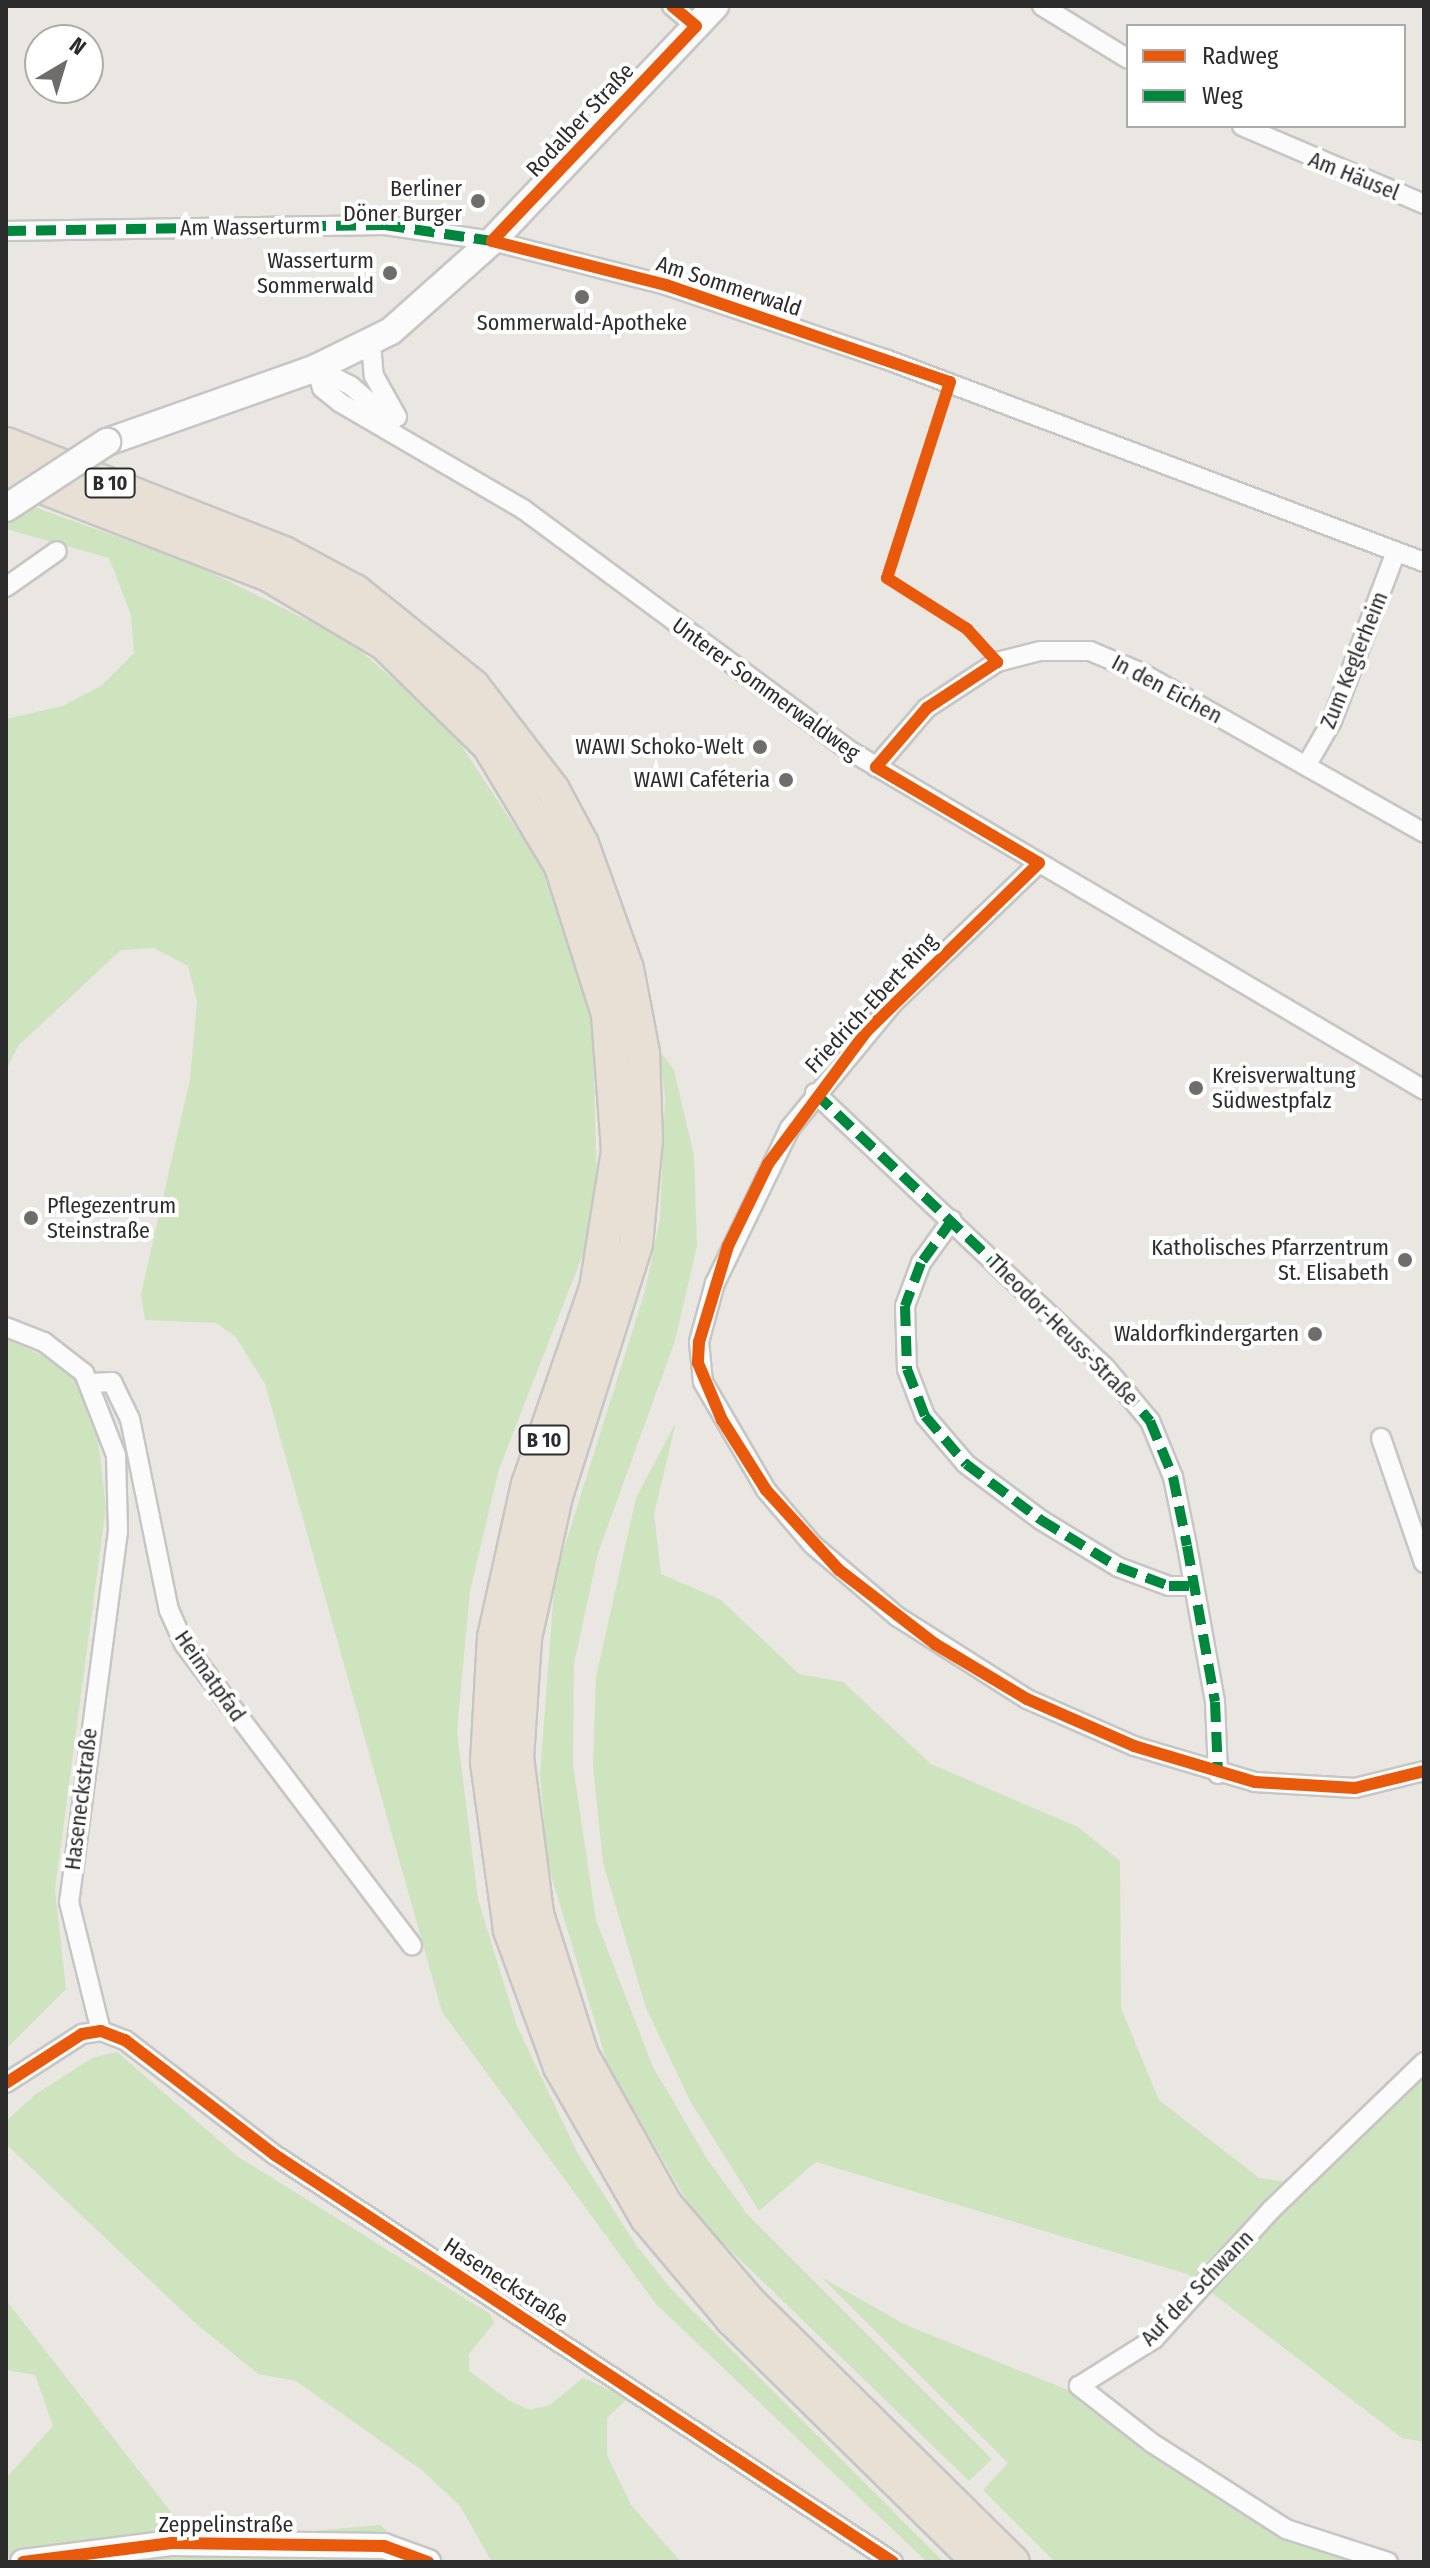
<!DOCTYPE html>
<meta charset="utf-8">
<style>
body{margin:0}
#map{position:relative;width:1430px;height:2568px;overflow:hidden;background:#eae7e3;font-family:"Fira Sans Condensed",sans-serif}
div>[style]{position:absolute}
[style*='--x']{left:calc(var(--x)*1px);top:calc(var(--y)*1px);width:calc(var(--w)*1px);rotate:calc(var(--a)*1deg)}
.green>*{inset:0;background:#cde4be}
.roads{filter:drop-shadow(2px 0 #c6c6c5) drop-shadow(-2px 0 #c6c6c5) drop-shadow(0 2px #c6c6c5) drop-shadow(0 -2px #c6c6c5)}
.minor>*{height:18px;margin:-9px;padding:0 9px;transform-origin:9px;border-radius:9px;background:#fcfbfb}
.tertiary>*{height:24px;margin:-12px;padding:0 12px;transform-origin:12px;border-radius:12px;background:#fcfbfb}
.secondary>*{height:26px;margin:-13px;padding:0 13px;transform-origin:13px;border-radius:13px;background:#fcfbfb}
.trunk>*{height:32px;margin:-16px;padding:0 16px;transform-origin:16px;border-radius:16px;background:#e8e0d5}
.bridges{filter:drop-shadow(2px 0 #c6c6c5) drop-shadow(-2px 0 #c6c6c5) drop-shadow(0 2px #c6c6c5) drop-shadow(0 -2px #c6c6c5)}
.secondary-bridge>*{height:26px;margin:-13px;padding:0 13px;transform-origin:13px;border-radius:13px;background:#fcfbfb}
.quiet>*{height:10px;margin-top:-5px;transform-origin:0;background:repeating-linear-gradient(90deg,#00873e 0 20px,transparent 0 30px)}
.cycleway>*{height:12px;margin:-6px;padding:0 6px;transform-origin:6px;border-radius:6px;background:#e8590c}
.dots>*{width:22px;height:22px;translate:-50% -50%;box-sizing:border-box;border:4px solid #fff;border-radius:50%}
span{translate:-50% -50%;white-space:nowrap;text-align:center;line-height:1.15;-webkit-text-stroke:8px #fff;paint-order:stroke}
.shield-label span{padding:2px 6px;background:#fff;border:2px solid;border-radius:6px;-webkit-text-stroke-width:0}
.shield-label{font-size:20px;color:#2c2c2c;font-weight:700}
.street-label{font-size:22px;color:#2c2c2c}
.poi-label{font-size:22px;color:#2c2c2c}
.right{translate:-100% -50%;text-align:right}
.left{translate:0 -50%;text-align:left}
.frame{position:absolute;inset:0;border:8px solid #2c2c2c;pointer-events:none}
.legend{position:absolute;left:1126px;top:24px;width:280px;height:104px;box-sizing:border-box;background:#fff;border:2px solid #ababab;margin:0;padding:10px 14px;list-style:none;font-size:24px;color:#2c2c2c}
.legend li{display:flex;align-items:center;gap:16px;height:40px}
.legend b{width:40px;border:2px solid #ababab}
.north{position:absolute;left:24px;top:24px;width:80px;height:80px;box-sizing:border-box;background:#fff;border:2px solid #ababab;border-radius:50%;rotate:38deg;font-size:22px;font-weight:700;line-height:32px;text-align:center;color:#2c2c2c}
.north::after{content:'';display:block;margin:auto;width:28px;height:36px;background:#6e6d6c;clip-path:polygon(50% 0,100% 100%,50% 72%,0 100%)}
</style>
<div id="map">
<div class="green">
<div style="clip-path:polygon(6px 497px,194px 564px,349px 641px,449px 727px,545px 872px,592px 1011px,598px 1216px,499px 1469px,470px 1591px,457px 1732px,478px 1899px,517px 2026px,578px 2154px,636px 2245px,672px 2290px,944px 2562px,927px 2562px,656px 2304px,442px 2012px,265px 1384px,236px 1337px,216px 1323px,145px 1320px,141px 1294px,190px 1079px,197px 1001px,188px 966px,154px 948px,121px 950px,18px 1046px,6px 1071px,6px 719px,62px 706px,101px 686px,134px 653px,131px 615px,109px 558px,6px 529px)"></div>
<div style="clip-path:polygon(659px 1050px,674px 1070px,694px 1156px,697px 1246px,675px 1341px,598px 1553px,574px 1664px,573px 1765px,596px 1920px,653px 2067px,707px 2159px,748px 2215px,992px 2459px,969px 2481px,697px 2218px,608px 2066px,548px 1865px,540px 1775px,555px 1577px,645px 1291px,660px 1219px,665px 1098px)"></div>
<div style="clip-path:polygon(6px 1338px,68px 1368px,93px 1399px,106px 1507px,55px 1890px,66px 1989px,6px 2049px)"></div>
<div style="clip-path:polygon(676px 1422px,654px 1514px,661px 1574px,721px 1600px,799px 1674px,843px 1682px,931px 1764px,1078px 1827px,1120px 1861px,1121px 2008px,1159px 2100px,1259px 2178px,1313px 2185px,1424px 2068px,1424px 2442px,1402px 2438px,1187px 2274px,816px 2162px,759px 2211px,690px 2101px,646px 2008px,603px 1863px,593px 1766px,596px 1677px,636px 1498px)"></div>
<div style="clip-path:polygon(117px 2052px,237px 2156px,490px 2314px,494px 2323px,469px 2354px,469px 2371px,510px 2401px,530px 2410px,550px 2405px,583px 2378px,628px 2398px,607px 2418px,607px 2455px,631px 2505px,681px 2562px,492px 2562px,460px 2506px,423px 2471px,296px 2381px,258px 2374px,193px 2321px,6px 2144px,6px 2121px,36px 2094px,92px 2058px)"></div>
<div style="clip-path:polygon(821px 2277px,906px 2325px,1078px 2394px,1222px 2497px,1381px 2562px,1055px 2562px,983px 2490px,1008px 2463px)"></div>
<div style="clip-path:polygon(6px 2300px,185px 2530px,253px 2536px,380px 2525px,422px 2562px,75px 2562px,187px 2551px,185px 2530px,6px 2557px,6px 2478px,53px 2426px,35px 2375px,6px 2370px)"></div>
</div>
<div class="roads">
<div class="minor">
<div style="--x:672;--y:6;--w:31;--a:40"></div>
<div style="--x:1042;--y:6;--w:101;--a:31.6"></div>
<div style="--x:1242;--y:126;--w:198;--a:23.2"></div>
<div style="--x:6;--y:231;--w:379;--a:-0.9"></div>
<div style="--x:385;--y:225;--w:108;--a:8.5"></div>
<div style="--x:492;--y:241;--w:179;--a:14.2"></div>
<div style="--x:666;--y:285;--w:231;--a:18.7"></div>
<div style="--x:885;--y:359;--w:576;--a:20.64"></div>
<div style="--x:371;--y:344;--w:32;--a:85"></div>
<div style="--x:374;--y:376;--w:47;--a:60.7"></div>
<div style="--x:316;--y:368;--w:21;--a:73"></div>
<div style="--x:322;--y:388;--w:22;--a:39"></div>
<div style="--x:339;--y:402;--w:213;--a:30.2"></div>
<div style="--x:523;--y:509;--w:403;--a:36.5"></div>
<div style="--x:847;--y:749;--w:670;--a:30.58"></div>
<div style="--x:316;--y:368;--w:39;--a:27"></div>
<div style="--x:351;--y:386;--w:54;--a:40.5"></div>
<div style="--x:6;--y:587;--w:62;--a:-35.2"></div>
<div style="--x:1306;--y:766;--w:52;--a:-60"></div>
<div style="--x:1332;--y:721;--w:181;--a:-69.3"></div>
<div style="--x:876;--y:767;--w:78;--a:-49.2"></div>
<div style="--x:927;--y:708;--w:84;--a:-33.3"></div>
<div style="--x:997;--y:662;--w:44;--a:-14.3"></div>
<div style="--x:1040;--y:651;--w:50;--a:0"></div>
<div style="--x:1090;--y:651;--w:54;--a:22.8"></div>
<div style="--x:1140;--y:672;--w:326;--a:29.5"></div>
<div style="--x:1039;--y:863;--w:202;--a:136.2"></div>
<div style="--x:893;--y:1003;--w:162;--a:129.5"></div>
<div style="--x:790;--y:1128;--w:172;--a:115.8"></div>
<div style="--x:715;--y:1283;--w:61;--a:105.2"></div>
<div style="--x:699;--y:1342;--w:40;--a:84.3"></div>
<div style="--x:703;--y:1382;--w:125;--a:59.7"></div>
<div style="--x:766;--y:1490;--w:72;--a:49.5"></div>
<div style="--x:813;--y:1545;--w:111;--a:40.3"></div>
<div style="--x:898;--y:1617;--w:153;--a:32.4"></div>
<div style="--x:1027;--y:1699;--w:117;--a:23.7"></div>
<div style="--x:1134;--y:1746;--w:126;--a:16.6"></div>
<div style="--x:1255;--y:1782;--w:100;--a:3.4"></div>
<div style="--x:1355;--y:1788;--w:71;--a:-13.8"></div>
<div style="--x:815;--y:1093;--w:398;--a:43.4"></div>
<div style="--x:1104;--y:1366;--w:72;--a:50.1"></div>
<div style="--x:1150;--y:1421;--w:61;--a:67.7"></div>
<div style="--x:1173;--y:1477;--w:70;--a:78.5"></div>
<div style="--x:1187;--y:1546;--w:158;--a:79.8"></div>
<div style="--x:1215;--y:1702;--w:72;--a:87.6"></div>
<div style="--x:952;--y:1220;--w:53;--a:125.8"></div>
<div style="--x:921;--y:1263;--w:46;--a:110.4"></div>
<div style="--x:905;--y:1306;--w:63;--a:88.2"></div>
<div style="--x:907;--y:1369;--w:50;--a:69"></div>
<div style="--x:925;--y:1416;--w:63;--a:49.5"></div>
<div style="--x:966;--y:1464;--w:94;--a:36.7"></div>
<div style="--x:1041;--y:1520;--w:90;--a:31.4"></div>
<div style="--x:1118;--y:1567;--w:54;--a:20.4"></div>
<div style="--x:1169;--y:1586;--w:24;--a:0"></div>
<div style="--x:6;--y:1327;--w:41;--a:21.5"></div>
<div style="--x:44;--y:1342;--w:51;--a:37.8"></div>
<div style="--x:84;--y:1373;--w:88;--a:68.7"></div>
<div style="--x:116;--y:1455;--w:76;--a:88.5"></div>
<div style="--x:118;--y:1531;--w:374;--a:97.5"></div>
<div style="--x:69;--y:1902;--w:133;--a:76.1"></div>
<div style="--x:92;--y:1383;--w:20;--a:-3"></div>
<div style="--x:112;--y:1382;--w:41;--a:64.1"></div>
<div style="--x:130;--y:1419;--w:195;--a:78.5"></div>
<div style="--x:169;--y:1610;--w:37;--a:66"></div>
<div style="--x:184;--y:1644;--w:378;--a:52.9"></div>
<div style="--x:1381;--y:1438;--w:132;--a:71"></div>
<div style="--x:6;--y:2083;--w:90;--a:-32.8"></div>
<div style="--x:82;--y:2034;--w:19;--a:-9"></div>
<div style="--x:101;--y:2031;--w:26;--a:21"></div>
<div style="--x:125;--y:2040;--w:189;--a:37.5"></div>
<div style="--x:275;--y:2155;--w:740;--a:33.37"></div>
<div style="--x:1388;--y:2562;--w:107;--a:-162.1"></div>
<div style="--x:1286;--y:2529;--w:159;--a:-147.3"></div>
<div style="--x:1152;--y:2443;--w:93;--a:-142"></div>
<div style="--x:1079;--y:2386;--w:89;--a:-32.1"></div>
<div style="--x:1154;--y:2339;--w:174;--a:-47.8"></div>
<div style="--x:1271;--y:2210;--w:213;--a:-44"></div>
</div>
<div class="tertiary">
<div style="--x:23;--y:2562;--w:150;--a:-7.3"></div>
<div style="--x:172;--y:2543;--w:212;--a:0.8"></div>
<div style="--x:384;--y:2546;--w:47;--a:20"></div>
</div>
<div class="secondary">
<div style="--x:107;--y:442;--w:222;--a:-19.5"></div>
<div style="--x:316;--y:368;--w:84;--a:-26.3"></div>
<div style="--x:391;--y:331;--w:135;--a:-41.7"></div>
<div style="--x:492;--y:241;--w:324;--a:-46.5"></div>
</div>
<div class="trunk">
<div style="--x:6;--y:444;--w:299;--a:21.4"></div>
<div style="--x:284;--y:553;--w:81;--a:28.2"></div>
<div style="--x:355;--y:591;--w:151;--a:38.8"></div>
<div style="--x:473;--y:686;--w:131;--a:52.4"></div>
<div style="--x:553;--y:790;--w:61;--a:61.8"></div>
<div style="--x:582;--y:844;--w:133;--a:70.2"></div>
<div style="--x:627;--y:969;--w:86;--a:79.2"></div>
<div style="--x:643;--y:1053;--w:86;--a:88"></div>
<div style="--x:646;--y:1139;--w:105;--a:95.4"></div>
<div style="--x:636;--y:1244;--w:264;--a:107.6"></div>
<div style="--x:556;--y:1496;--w:145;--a:102.3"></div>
<div style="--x:525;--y:1638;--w:119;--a:93.8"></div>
<div style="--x:517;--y:1757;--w:158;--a:82.7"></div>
<div style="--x:537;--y:1914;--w:148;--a:72.3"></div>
<div style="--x:582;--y:2055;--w:172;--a:60.8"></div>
<div style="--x:666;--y:2205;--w:129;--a:49.4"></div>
<div style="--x:750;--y:2303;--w:369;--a:44.6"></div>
<div style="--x:6;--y:473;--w:282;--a:21.2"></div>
<div style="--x:269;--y:575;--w:134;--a:30.6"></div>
<div style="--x:384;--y:643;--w:147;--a:44.4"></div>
<div style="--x:489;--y:746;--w:140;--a:59"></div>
<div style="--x:561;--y:866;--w:155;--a:72.4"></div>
<div style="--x:608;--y:1014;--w:137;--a:85.8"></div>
<div style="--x:618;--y:1151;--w:139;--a:99.1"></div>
<div style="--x:596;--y:1288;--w:207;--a:109.1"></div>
<div style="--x:528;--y:1484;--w:157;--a:102.5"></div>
<div style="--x:494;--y:1637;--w:125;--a:93.2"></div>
<div style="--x:487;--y:1762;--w:170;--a:82.2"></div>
<div style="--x:510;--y:1930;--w:146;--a:69.9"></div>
<div style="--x:560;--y:2067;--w:174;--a:60.1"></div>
<div style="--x:647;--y:2218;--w:132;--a:49.9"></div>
<div style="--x:732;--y:2319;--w:346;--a:44.5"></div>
</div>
</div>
<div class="bridges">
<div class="secondary-bridge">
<div style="--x:6;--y:508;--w:121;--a:-33.2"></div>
</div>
</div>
<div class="quiet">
<div style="--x:6;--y:231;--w:379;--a:-0.9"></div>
<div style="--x:385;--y:225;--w:108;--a:8.5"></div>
<div style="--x:815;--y:1093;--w:398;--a:43.4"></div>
<div style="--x:1104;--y:1366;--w:72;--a:50.1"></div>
<div style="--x:1150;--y:1421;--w:61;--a:67.7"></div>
<div style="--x:1173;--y:1477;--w:70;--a:78.5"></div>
<div style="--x:1187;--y:1546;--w:158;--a:79.8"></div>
<div style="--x:1215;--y:1702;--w:72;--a:87.6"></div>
<div style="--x:952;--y:1220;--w:53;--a:125.8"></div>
<div style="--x:921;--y:1263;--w:46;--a:110.4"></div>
<div style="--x:905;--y:1306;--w:63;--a:88.2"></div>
<div style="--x:907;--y:1369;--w:50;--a:69"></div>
<div style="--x:925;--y:1416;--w:63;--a:49.5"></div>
<div style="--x:966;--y:1464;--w:94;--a:36.7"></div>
<div style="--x:1041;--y:1520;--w:90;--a:31.4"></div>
<div style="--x:1118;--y:1567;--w:54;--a:20.4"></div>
<div style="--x:1169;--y:1586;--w:24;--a:0"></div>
</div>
<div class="cycleway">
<div style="--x:492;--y:241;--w:179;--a:14.2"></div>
<div style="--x:666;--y:285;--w:300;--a:18.9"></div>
<div style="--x:950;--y:382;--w:206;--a:107.8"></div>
<div style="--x:887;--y:578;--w:95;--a:32.5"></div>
<div style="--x:967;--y:629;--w:45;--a:47.7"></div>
<div style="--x:997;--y:662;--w:84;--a:146.7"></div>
<div style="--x:927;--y:708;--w:78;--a:130.8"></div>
<div style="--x:876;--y:767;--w:189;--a:30.5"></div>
<div style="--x:1039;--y:863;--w:242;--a:135.7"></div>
<div style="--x:866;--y:1032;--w:164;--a:126.6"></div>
<div style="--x:768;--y:1164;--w:91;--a:116"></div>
<div style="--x:728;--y:1246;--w:100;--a:106.8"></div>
<div style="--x:699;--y:1342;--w:21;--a:93"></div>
<div style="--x:698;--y:1363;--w:62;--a:67.2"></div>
<div style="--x:722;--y:1420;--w:83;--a:57.8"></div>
<div style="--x:766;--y:1490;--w:108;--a:47.6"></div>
<div style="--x:839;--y:1570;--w:121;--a:37.6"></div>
<div style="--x:935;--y:1644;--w:107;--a:30.9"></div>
<div style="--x:1027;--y:1699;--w:117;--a:23.7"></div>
<div style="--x:1134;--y:1746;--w:126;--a:16.6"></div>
<div style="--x:1255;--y:1782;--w:100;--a:3.4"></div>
<div style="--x:1355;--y:1788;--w:71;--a:-13.8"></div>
<div style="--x:492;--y:241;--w:296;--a:-46.5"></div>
<div style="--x:696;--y:26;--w:31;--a:-140"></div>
<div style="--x:6;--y:2083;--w:90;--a:-32.8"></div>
<div style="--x:82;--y:2034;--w:19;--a:-9"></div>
<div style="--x:101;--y:2031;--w:26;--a:21"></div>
<div style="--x:125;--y:2040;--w:189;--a:37.5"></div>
<div style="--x:275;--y:2155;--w:740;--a:33.37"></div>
<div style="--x:23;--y:2562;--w:150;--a:-7.3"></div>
<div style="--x:172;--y:2543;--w:212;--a:0.8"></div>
<div style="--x:384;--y:2546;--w:47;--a:20"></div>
</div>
<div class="dots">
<div style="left:478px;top:201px;background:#6e6d6c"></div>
<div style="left:390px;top:273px;background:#6e6d6c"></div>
<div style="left:582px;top:297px;background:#6e6d6c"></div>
<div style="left:760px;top:747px;background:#6e6d6c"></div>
<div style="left:786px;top:780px;background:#6e6d6c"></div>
<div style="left:1196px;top:1088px;background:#6e6d6c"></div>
<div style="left:31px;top:1218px;background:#6e6d6c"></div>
<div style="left:1405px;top:1260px;background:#6e6d6c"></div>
<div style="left:1315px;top:1334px;background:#6e6d6c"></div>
</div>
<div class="shield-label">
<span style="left:110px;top:483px">B 10</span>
<span style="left:544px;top:1440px">B 10</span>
</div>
<div class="street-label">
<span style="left:580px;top:120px;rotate:-47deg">Rodalber Straße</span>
<span style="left:1354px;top:176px;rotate:22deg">Am Häusel</span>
<span style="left:250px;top:227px;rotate:-1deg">Am Wasserturm</span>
<span style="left:729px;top:286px;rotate:18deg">Am Sommerwald</span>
<span style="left:1354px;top:660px;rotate:-68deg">Zum Keglerheim</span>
<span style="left:766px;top:689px;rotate:36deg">Unterer Sommerwaldweg</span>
<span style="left:1167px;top:689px;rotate:28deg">In den Eichen</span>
<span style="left:871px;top:1003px;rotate:-47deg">Friedrich-Ebert-Ring</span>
<span style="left:1063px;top:1330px;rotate:45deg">Theodor-Heuss-Straße</span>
<span style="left:210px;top:1676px;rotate:55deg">Heimatpfad</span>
<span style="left:81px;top:1799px;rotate:-83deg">Haseneckstraße</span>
<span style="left:506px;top:2282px;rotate:33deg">Haseneckstraße</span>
<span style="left:1197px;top:2288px;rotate:-46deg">Auf der Schwann</span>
<span style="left:226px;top:2525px">Zeppelinstraße</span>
</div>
<div class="poi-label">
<span class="right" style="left:462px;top:201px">Berliner<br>Döner Burger</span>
<span class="right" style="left:374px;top:273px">Wasserturm<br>Sommerwald</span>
<span style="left:582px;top:323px">Sommerwald-Apotheke</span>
<span class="right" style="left:744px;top:747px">WAWI Schoko-Welt</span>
<span class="right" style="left:770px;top:780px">WAWI Caféteria</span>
<span class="left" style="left:1212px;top:1088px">Kreisverwaltung<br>Südwestpfalz</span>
<span class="left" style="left:47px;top:1218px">Pflegezentrum<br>Steinstraße</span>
<span class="right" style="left:1389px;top:1260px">Katholisches Pfarrzentrum<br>St. Elisabeth</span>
<span class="right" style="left:1299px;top:1334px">Waldorfkindergarten</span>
</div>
<div class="frame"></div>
<ul class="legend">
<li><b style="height:10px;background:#e8590c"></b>Radweg</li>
<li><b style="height:10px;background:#00873e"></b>Weg</li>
</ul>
<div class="north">N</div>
</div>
